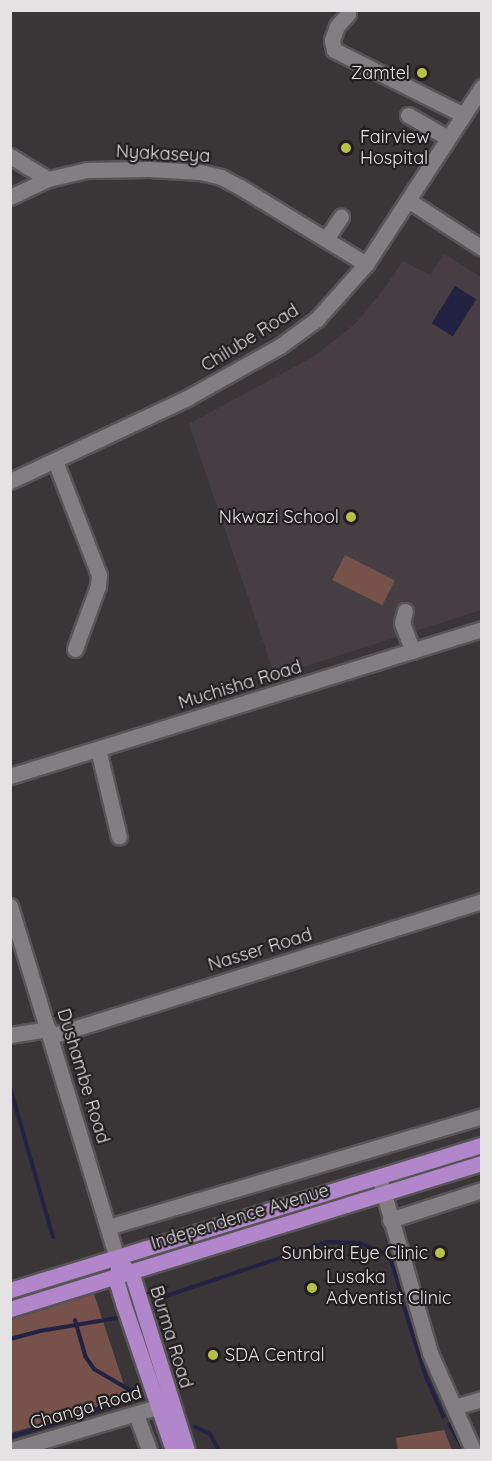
<!DOCTYPE html>
<style>
body{margin:0}
#map{position:relative;width:492px;height:1461px;overflow:hidden;background:#3a3638;font-family:Quicksand,sans-serif}
div>[style]{position:absolute}
[style*='--x']{left:calc(var(--x)*1px);top:calc(var(--y)*1px);width:calc(var(--w)*1px);rotate:calc(var(--a)*1deg)}
.built>*{inset:0;background:#473e44}
.green>*{inset:0;background:#76524a;transform-origin:0 0}
.water>*{inset:0;background:#242242;transform-origin:0 0}
.stream>*{height:4px;margin:-2px;padding:0 2px;transform-origin:2px;border-radius:2px;background:#242242}
.roads{filter:drop-shadow(2px 0 #585557) drop-shadow(-2px 0 #585557) drop-shadow(0 2px #585557) drop-shadow(0 -2px #585557)}
.minor>*{height:15px;margin:-7.5px;padding:0 7.5px;transform-origin:7.5px;border-radius:7.5px;background:#827e81}
.major>*{height:15px;margin:-7.5px;padding:0 7.5px;transform-origin:7.5px;border-radius:7.5px;background:#b286cb}
.dots>*{width:16px;height:16px;translate:-50% -50%;box-sizing:border-box;border:3px solid #201e1f;border-radius:50%}
span{translate:-50% -50%;white-space:nowrap;text-align:center;line-height:1.15;-webkit-text-stroke:4.5px #201e1f;paint-order:stroke}
.poi-label{font-size:18px;color:#e4e2e3}
.right{translate:-100% -50%;text-align:right}
.left{translate:0 -50%;text-align:left}
.street-label{font-size:18px;color:#e4e2e3}
.frame{position:absolute;inset:0;border:12px solid #e4e2e3;pointer-events:none}
</style>
<div id="map">
<div class="built">
<div style="clip-path:polygon(444px 254px,481px 277px,481px 610px,275px 676px,189px 424px,316px 355px,355px 324px,384px 289px,403px 261px,430px 275px)"></div>
</div>
<div class="green">
<div style="left:345px;top:555px;width:56px;height:28px;rotate:27deg"></div>
<div style="clip-path:polygon(94px 1294px,128px 1397px,11px 1433px,11px 1320px)"></div>
<div style="clip-path:polygon(444px 1430px,452px 1450px,398px 1450px,396px 1438px)"></div>
</div>
<div class="water">
<div style="left:455px;top:286px;width:25px;height:44px;rotate:32deg"></div>
</div>
<div class="stream">
<div style="--x:10;--y:1087;--w:156;--a:74"></div>
<div style="--x:157;--y:1299;--w:179;--a:-18.5"></div>
<div style="--x:327;--y:1242;--w:33;--a:2"></div>
<div style="--x:360;--y:1243;--w:33;--a:23"></div>
<div style="--x:390;--y:1256;--w:43;--a:73.7"></div>
<div style="--x:404;--y:1307;--w:73;--a:72.6"></div>
<div style="--x:426;--y:1377;--w:43;--a:66.4"></div>
<div style="--x:75;--y:1320;--w:37;--a:74"></div>
<div style="--x:85;--y:1356;--w:16;--a:55"></div>
<div style="--x:94;--y:1369;--w:45;--a:30.5"></div>
<div style="--x:10;--y:1339;--w:31;--a:-15"></div>
<div style="--x:40;--y:1331;--w:78;--a:-9.6"></div>
<div style="--x:449;--y:1424;--w:30;--a:60"></div>
<div style="--x:195;--y:1427;--w:17;--a:25"></div>
<div style="--x:210;--y:1434;--w:18;--a:61"></div>
<div style="--x:10;--y:1437;--w:118;--a:-17.2"></div>
<div style="--x:123;--y:1402;--w:9;--a:-49"></div>
</div>
<div class="roads">
<div class="minor">
<div style="--x:348;--y:14;--w:16;--a:133"></div>
<div style="--x:337;--y:26;--w:15;--a:110"></div>
<div style="--x:332;--y:40;--w:10;--a:79"></div>
<div style="--x:334;--y:50;--w:145;--a:26.6"></div>
<div style="--x:408;--y:115;--w:46;--a:29.9"></div>
<div style="--x:10;--y:156;--w:44;--a:31.2"></div>
<div style="--x:10;--y:197;--w:42;--a:-25.3"></div>
<div style="--x:48;--y:179;--w:39;--a:-13"></div>
<div style="--x:86;--y:170;--w:63;--a:-0.9"></div>
<div style="--x:149;--y:169;--w:51;--a:3.4"></div>
<div style="--x:200;--y:172;--w:22;--a:13"></div>
<div style="--x:221;--y:177;--w:21;--a:28"></div>
<div style="--x:240;--y:187;--w:148;--a:31.4"></div>
<div style="--x:408;--y:200;--w:88;--a:33"></div>
<div style="--x:326;--y:239;--w:27;--a:-56"></div>
<div style="--x:55;--y:461;--w:122;--a:68.9"></div>
<div style="--x:99;--y:575;--w:11;--a:95"></div>
<div style="--x:98;--y:586;--w:67;--a:110.1"></div>
<div style="--x:10;--y:481;--w:195;--a:-25.1"></div>
<div style="--x:187;--y:398;--w:107;--a:-29.2"></div>
<div style="--x:280;--y:346;--w:46;--a:-36.1"></div>
<div style="--x:317;--y:319;--w:74;--a:-48.3"></div>
<div style="--x:366;--y:264;--w:212;--a:-56.8"></div>
<div style="--x:405;--y:611;--w:12;--a:104"></div>
<div style="--x:402;--y:623;--w:30;--a:69"></div>
<div style="--x:98;--y:749;--w:90;--a:76.6"></div>
<div style="--x:10;--y:776;--w:494;--a:-17.3"></div>
<div style="--x:10;--y:906;--w:368;--a:73.1"></div>
<div style="--x:10;--y:1035;--w:39;--a:-9"></div>
<div style="--x:51;--y:1036;--w:452;--a:-17.4"></div>
<div style="--x:379;--y:1177;--w:183;--a:73.8"></div>
<div style="--x:430;--y:1353;--w:106;--a:66.1"></div>
<div style="--x:390;--y:1220;--w:97;--a:-18.1"></div>
<div style="--x:108;--y:1227;--w:390;--a:-16.5"></div>
<div style="--x:454;--y:1407;--w:29;--a:-16"></div>
<div style="--x:136;--y:1414;--w:38;--a:70"></div>
<div style="--x:11;--y:1450;--w:167;--a:-16.4"></div>
</div>
<div class="major">
<div style="--x:123;--y:1265;--w:16;--a:52"></div>
<div style="--x:133;--y:1278;--w:180;--a:72.6"></div>
<div style="--x:118;--y:1267;--w:16;--a:94"></div>
<div style="--x:117;--y:1283;--w:21;--a:73"></div>
<div style="--x:123;--y:1303;--w:155;--a:71.2"></div>
<div style="--x:10;--y:1290;--w:494;--a:-17.1"></div>
<div style="--x:10;--y:1309;--w:494;--a:-17.2"></div>
</div>
</div>
<div class="dots">
<div style="left:422px;top:73px;background:#b6c149"></div>
<div style="left:346px;top:148px;background:#b6c149"></div>
<div style="left:351px;top:517px;background:#b6c149"></div>
<div style="left:440px;top:1253px;background:#b6c149"></div>
<div style="left:312px;top:1288px;background:#b6c149"></div>
<div style="left:213px;top:1355px;background:#b6c149"></div>
</div>
<div class="poi-label">
<span class="right" style="left:410px;top:73px">Zamtel</span>
<span class="left" style="left:360px;top:148px">Fairview<br>Hospital</span>
<span class="right" style="left:339px;top:517px">Nkwazi School</span>
<span class="right" style="left:428px;top:1253px">Sunbird Eye Clinic</span>
<span class="left" style="left:326px;top:1288px">Lusaka<br>Adventist Clinic</span>
<span class="left" style="left:225px;top:1355px">SDA Central</span>
</div>
<div class="street-label">
<span style="left:163px;top:154px;rotate:3deg">Nyakaseya</span>
<span style="left:250px;top:338px;rotate:-32deg">Chilube Road</span>
<span style="left:240px;top:685px;rotate:-17deg">Muchisha Road</span>
<span style="left:260px;top:950px;rotate:-17deg">Nasser Road</span>
<span style="left:83px;top:1076px;rotate:73deg">Dushambe Road</span>
<span style="left:240px;top:1217px;rotate:-17deg">Independence Avenue</span>
<span style="left:171px;top:1337px;rotate:73deg">Burma Road</span>
<span style="left:86px;top:1408px;rotate:-16deg">Changa Road</span>
</div>
<div class="frame"></div>
</div>
